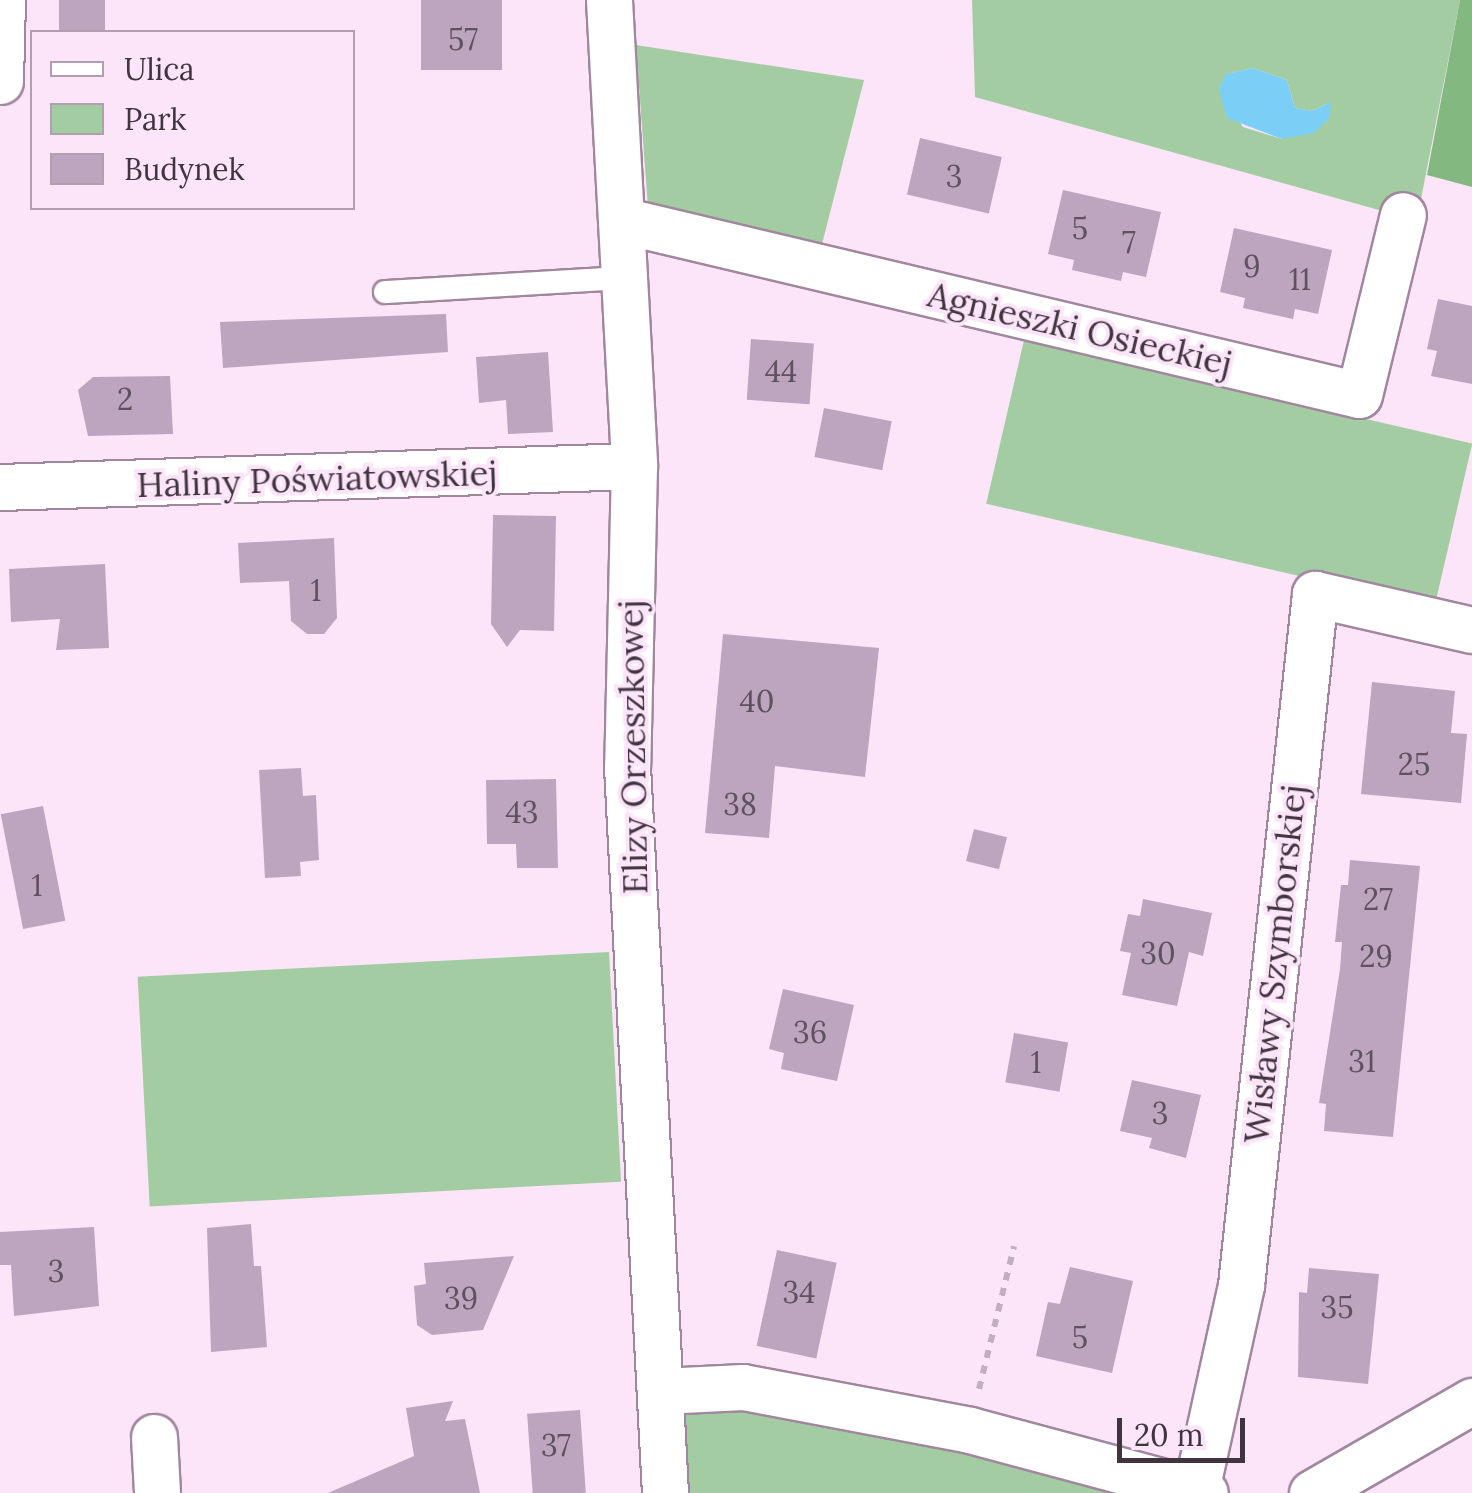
<!DOCTYPE html>
<meta charset="utf-8">
<style>
body{margin:0}
#map{position:relative;width:1472px;height:1493px;overflow:hidden;background:#fce5f9;font-family:Lora,serif}
div>[style]{position:absolute}
[style*='--x']{left:calc(var(--x)*1px);top:calc(var(--y)*1px);width:calc(var(--w)*1px);rotate:calc(var(--a)*1deg)}
.green>*{inset:0;background:#a4cca2;transform-origin:0 0}
.forest>*{inset:0;background:#83b980}
.water>*{inset:0;background:#7bcff7}
.building>*{inset:0;background:#bda5bf;transform-origin:0 0}
.path>*{height:6px;margin-top:-3px;transform-origin:0;background:repeating-linear-gradient(90deg,#c1aebe 0 8px,transparent 0 16px)}
.roads{filter:drop-shadow(2px 0 #a0879e) drop-shadow(-2px 0 #a0879e) drop-shadow(0 2px #a0879e) drop-shadow(0 -2px #a0879e)}
.service>*{height:22px;margin:-11px;padding:0 11px;transform-origin:11px;border-radius:11px;background:#fff}
.minor>*{height:45px;margin:-22.5px;padding:0 22.5px;transform-origin:22.5px;border-radius:22.5px;background:#fff}
span{translate:-50% -50%;white-space:nowrap;text-align:center;line-height:1.15;-webkit-text-stroke:8px #fce5f9;paint-order:stroke}
.number-label{font-size:30px;color:#5f515f}
.number-label span{-webkit-text-stroke-width:0}
.street-label{font-size:35px;color:#40353f}
.legend{position:absolute;left:30px;top:30px;width:325px;height:180px;box-sizing:border-box;background:#fce5f9;border:2px solid #b19faf;margin:0;padding:12px 18px;list-style:none;font-size:30px;color:#40353f}
.legend li{display:flex;align-items:center;gap:20px;height:50px}
.legend b{width:50px;border:2px solid #b19faf}
.scale{position:absolute;left:1117px;top:1418px;width:128px;height:45px;box-sizing:border-box;border:5px solid #40353f;border-top:0;padding-left:12px;font-size:30px;line-height:35px;white-space:nowrap;color:#40353f;-webkit-text-stroke:8px #fce5f9;paint-order:stroke}
</style>
<div id="map">
<div class="green">
<div style="clip-path:polygon(evenodd,972px 0,1460px 0,1420px 204px,1386px 212px,975px 97px,972px 0,1253px 68px,1287px 80px,1295px 108px,1312px 111px,1329px 103px,1282px 139px,1243px 127px,1219px 89px,1227px 74px,1253px 68px)"></div>
<div style="clip-path:polygon(636px 45px,864px 80px,821px 248px,648px 208px)"></div>
<div style="left:1024px;top:340px;width:460px;height:168px;rotate:13deg"></div>
<div style="left:609px;top:952px;width:230px;height:472px;rotate:87deg"></div>
<div style="clip-path:polygon(720px 1404px,965px 1445px,1135px 1493px,688px 1493px,685px 1408px)"></div>
</div>
<div class="forest">
<div style="clip-path:polygon(1460px 0,1472px 0,1472px 187px,1427px 175px)"></div>
</div>
<div class="water">
<div style="clip-path:polygon(1253px 68px,1287px 80px,1295px 108px,1312px 111px,1331px 102px,1329px 118px,1314px 133px,1282px 139px,1227px 118px,1219px 89px,1226px 74px)"></div>
</div>
<div class="building">
<div style="left:59px;top:0;width:46px;height:32px"></div>
<div style="left:421px;top:0;width:81px;height:70px"></div>
<div style="left:920px;top:138px;width:84px;height:58px;rotate:13deg"></div>
<div style="clip-path:polygon(1063px 190px,1161px 212px,1146px 277px,1123px 272px,1121px 281px,1072px 270px,1074px 260px,1048px 254px)"></div>
<div style="clip-path:polygon(1234px 228px,1332px 250px,1318px 314px,1295px 309px,1293px 319px,1243px 308px,1245px 298px,1220px 292px)"></div>
<div style="clip-path:polygon(1438px 299px,1472px 306px,1472px 384px,1431px 376px,1437px 351px,1427px 349px)"></div>
<div style="clip-path:polygon(446px 314px,448px 352px,223px 368px,220px 322px)"></div>
<div style="left:751px;top:339px;width:63px;height:61px;rotate:4deg"></div>
<div style="clip-path:polygon(548px 352px,553px 432px,508px 434px,506px 400px,479px 403px,476px 357px)"></div>
<div style="clip-path:polygon(170px 376px,173px 434px,88px 436px,78px 390px,93px 377px)"></div>
<div style="left:824px;top:408px;width:69px;height:50px;rotate:11deg"></div>
<div style="clip-path:polygon(493px 515px,556px 516px,554px 631px,520px 630px,507px 647px,491px 624px)"></div>
<div style="clip-path:polygon(334px 538px,337px 618px,324px 634px,307px 634px,291px 621px,289px 581px,240px 583px,238px 543px)"></div>
<div style="clip-path:polygon(105px 564px,109px 648px,56px 650px,60px 619px,11px 622px,9px 569px)"></div>
<div style="clip-path:polygon(723px 634px,879px 648px,865px 777px,775px 766px,769px 838px,705px 833px)"></div>
<div style="clip-path:polygon(1372px 682px,1455px 691px,1451px 733px,1467px 734px,1461px 803px,1361px 794px)"></div>
<div style="clip-path:polygon(301px 768px,303px 796px,316px 795px,319px 860px,300px 862px,301px 876px,265px 878px,259px 770px)"></div>
<div style="clip-path:polygon(556px 779px,558px 868px,517px 868px,516px 844px,487px 844px,486px 780px)"></div>
<div style="left:43px;top:806px;width:117px;height:43px;rotate:79deg"></div>
<div style="left:974px;top:829px;width:34px;height:33px;rotate:14deg"></div>
<div style="clip-path:polygon(1350px 860px,1420px 866px,1393px 1137px,1324px 1131px,1326px 1104px,1319px 1103px,1340px 969px,1342px 942px,1335px 942px,1341px 885px,1348px 885px)"></div>
<div style="clip-path:polygon(1143px 899px,1212px 913px,1203px 956px,1189px 952px,1177px 1006px,1122px 995px,1131px 953px,1120px 951px,1128px 914px,1140px 916px)"></div>
<div style="clip-path:polygon(783px 989px,854px 1005px,837px 1081px,781px 1069px,784px 1053px,769px 1049px)"></div>
<div style="left:1014px;top:1033px;width:55px;height:50px;rotate:10deg"></div>
<div style="clip-path:polygon(1132px 1080px,1201px 1095px,1186px 1158px,1149px 1148px,1152px 1138px,1120px 1131px)"></div>
<div style="clip-path:polygon(251px 1224px,254px 1266px,261px 1266px,267px 1347px,211px 1352px,207px 1228px)"></div>
<div style="clip-path:polygon(94px 1227px,99px 1306px,14px 1316px,11px 1265px,0 1265px,0 1232px)"></div>
<div style="left:777px;top:1250px;width:61px;height:98px;rotate:12deg"></div>
<div style="clip-path:polygon(514px 1256px,483px 1330px,432px 1335px,417px 1325px,414px 1286px,426px 1284px,424px 1263px)"></div>
<div style="clip-path:polygon(1070px 1267px,1133px 1281px,1112px 1373px,1036px 1356px,1048px 1302px,1060px 1304px)"></div>
<div style="clip-path:polygon(1309px 1268px,1379px 1274px,1368px 1384px,1298px 1377px,1299px 1292px,1307px 1293px)"></div>
<div style="clip-path:polygon(453px 1401px,445px 1421px,465px 1419px,480px 1493px,328px 1493px,414px 1456px,406px 1408px)"></div>
<div style="left:580px;top:1410px;width:83px;height:53px;rotate:86deg"></div>
</div>
<div class="path">
<div style="--x:979;--y:1389;--w:147;--a:-76.2"></div>
</div>
<div class="roads">
<div class="service">
<div style="--x:385;--y:292;--w:239;--a:-3.4"></div>
</div>
<div class="minor">
<div style="--x:609;--y:0;--w:467;--a:86.9"></div>
<div style="--x:634;--y:466;--w:300;--a:91.3"></div>
<div style="--x:627;--y:766;--w:728;--a:87.01"></div>
<div style="--x:0;--y:81;--w:81;--a:-88.6"></div>
<div style="--x:621;--y:220;--w:758;--a:13.34"></div>
<div style="--x:1359;--y:395;--w:185;--a:-76.3"></div>
<div style="--x:0;--y:487;--w:634;--a:-1.9"></div>
<div style="--x:661;--y:1391;--w:82;--a:-2.8"></div>
<div style="--x:743;--y:1387;--w:231;--a:10.7"></div>
<div style="--x:970;--y:1430;--w:243;--a:15"></div>
<div style="--x:154;--y:1437;--w:56;--a:86.9"></div>
<div style="--x:1196;--y:1490;--w:210;--a:-77.6"></div>
<div style="--x:1241;--y:1285;--w:695;--a:-83.89"></div>
<div style="--x:1315;--y:594;--w:161;--a:12.9"></div>
<div style="--x:1312;--y:1493;--w:185;--a:-29.9"></div>
</div>
</div>
<div class="number-label">
<span style="left:463px;top:39px">57</span>
<span style="left:954px;top:176px">3</span>
<span style="left:1080px;top:228px">5</span>
<span style="left:1129px;top:242px">7</span>
<span style="left:1252px;top:266px">9</span>
<span style="left:1300px;top:279px">11</span>
<span style="left:781px;top:371px">44</span>
<span style="left:125px;top:399px">2</span>
<span style="left:316px;top:590px">1</span>
<span style="left:757px;top:701px">40</span>
<span style="left:1414px;top:764px">25</span>
<span style="left:740px;top:804px">38</span>
<span style="left:522px;top:812px">43</span>
<span style="left:37px;top:885px">1</span>
<span style="left:1378px;top:899px">27</span>
<span style="left:1158px;top:953px">30</span>
<span style="left:1376px;top:956px">29</span>
<span style="left:810px;top:1032px">36</span>
<span style="left:1362px;top:1061px">31</span>
<span style="left:1036px;top:1062px">1</span>
<span style="left:1160px;top:1113px">3</span>
<span style="left:56px;top:1271px">3</span>
<span style="left:799px;top:1292px">34</span>
<span style="left:461px;top:1298px">39</span>
<span style="left:1337px;top:1307px">35</span>
<span style="left:1080px;top:1337px">5</span>
<span style="left:556px;top:1445px">37</span>
</div>
<div class="street-label">
<span style="left:1080px;top:329px;rotate:13deg">Agnieszki Osieckiej</span>
<span style="left:317px;top:479px;rotate:-2deg">Haliny Poświatowskiej</span>
<span style="left:633px;top:747px;rotate:-91deg">Elizy Orzeszkowej</span>
<span style="left:1275px;top:964px;rotate:-84deg">Wisławy Szymborskiej</span>
</div>
<ul class="legend">
<li><b style="height:12px;background:#fff"></b>Ulica</li>
<li><b style="height:28px;background:#a4cca2"></b>Park</li>
<li><b style="height:28px;background:#bda5bf"></b>Budynek</li>
</ul>
<div class="scale">20 m</div>
</div>
